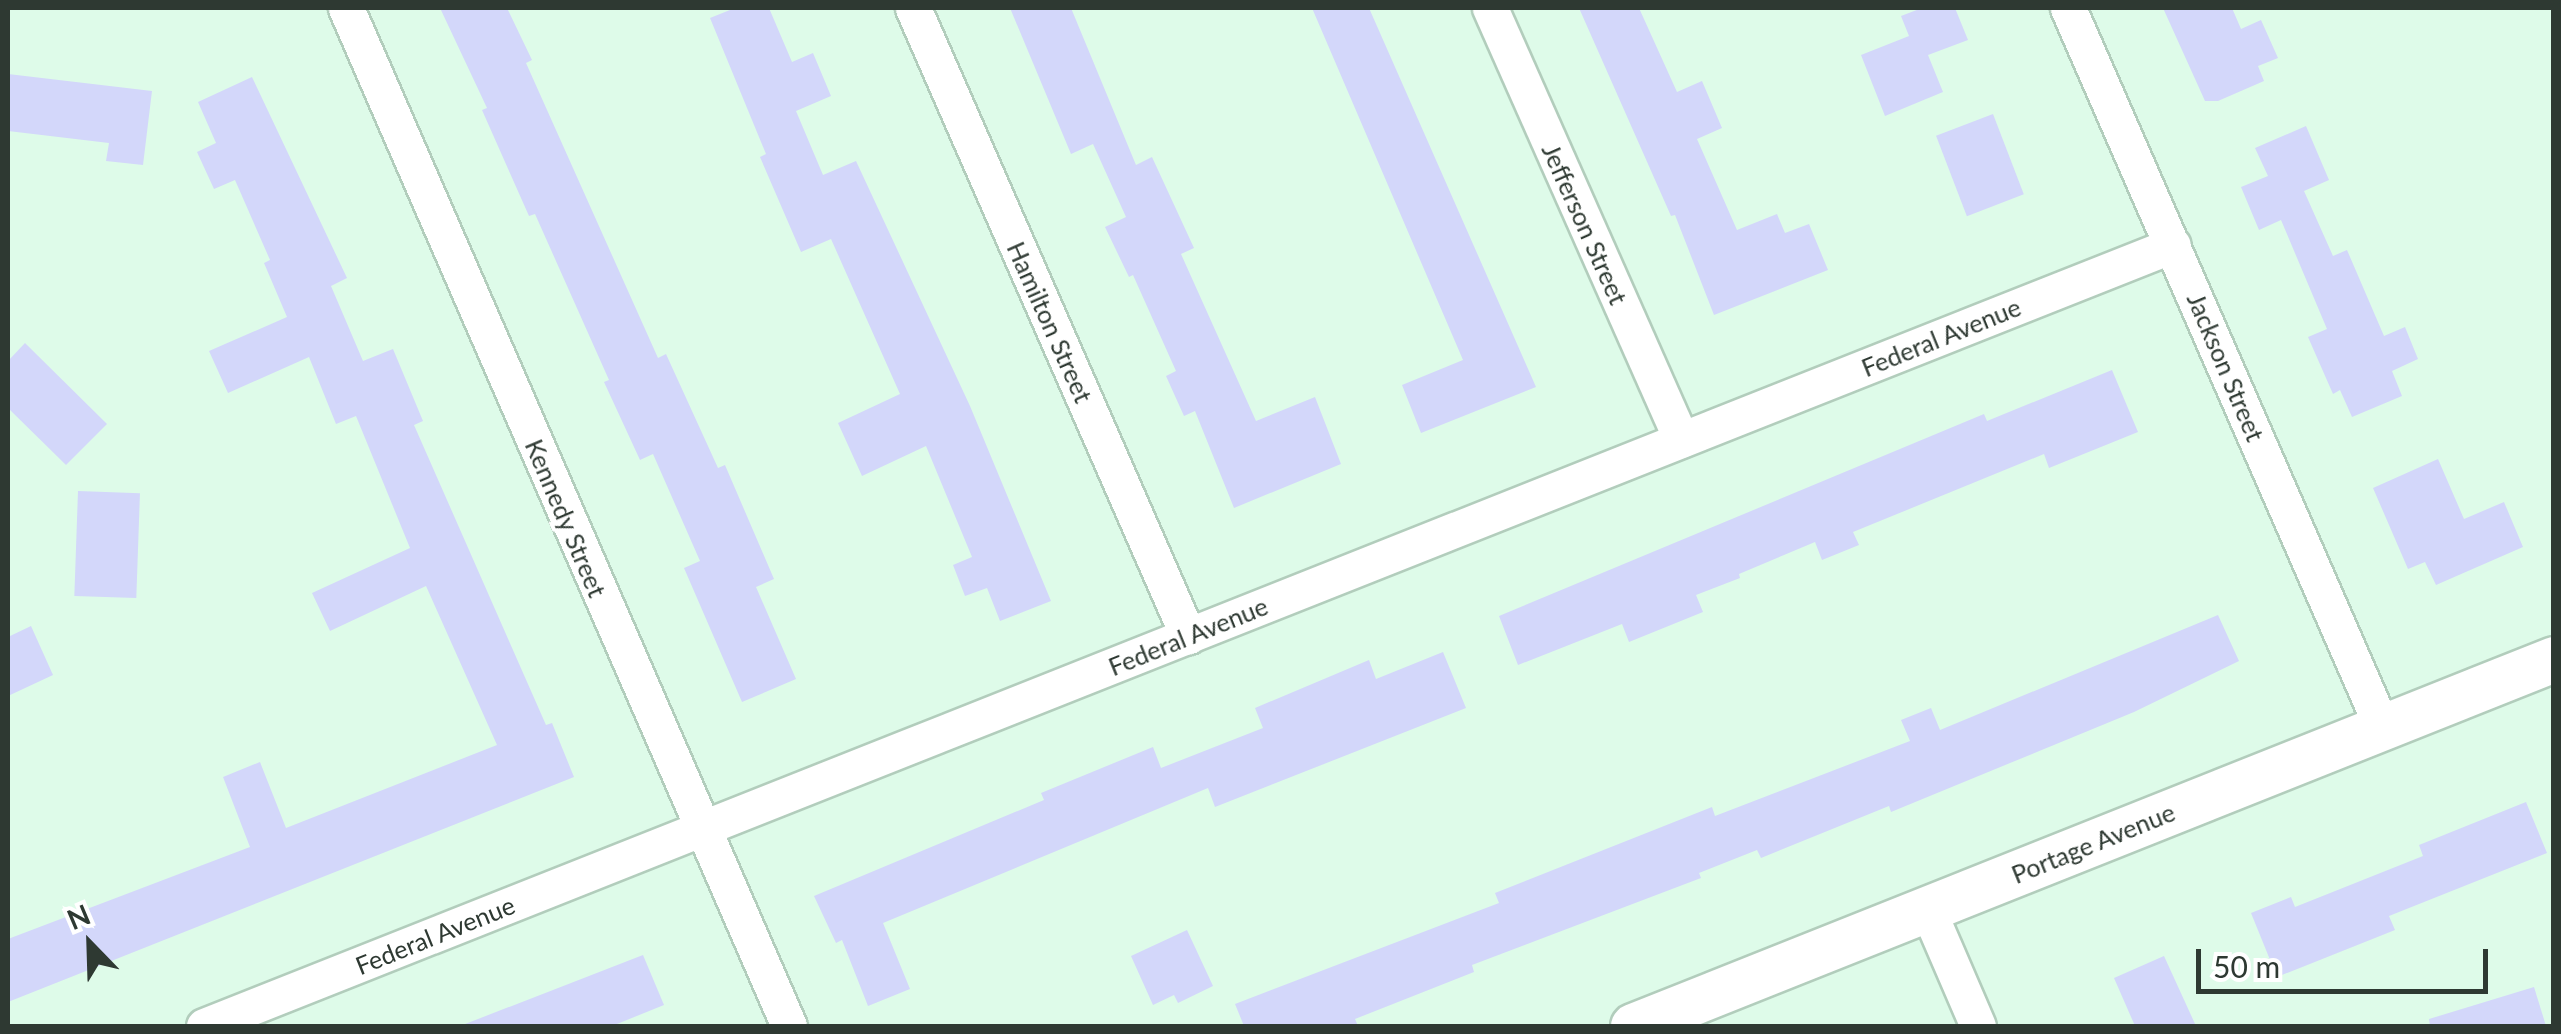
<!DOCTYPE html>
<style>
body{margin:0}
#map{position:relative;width:2561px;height:1034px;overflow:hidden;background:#defbe9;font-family:Lato,sans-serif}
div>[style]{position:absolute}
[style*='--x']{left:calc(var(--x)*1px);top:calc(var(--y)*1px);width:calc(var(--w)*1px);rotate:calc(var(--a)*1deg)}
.building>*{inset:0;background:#d3d7fa;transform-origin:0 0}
.roads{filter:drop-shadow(2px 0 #b2cdbc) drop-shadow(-2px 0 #b2cdbc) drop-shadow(0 2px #b2cdbc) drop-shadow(0 -2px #b2cdbc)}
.minor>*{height:35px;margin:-17.5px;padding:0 17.5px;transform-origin:17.5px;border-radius:17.5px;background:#fff}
.tertiary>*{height:45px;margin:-22.5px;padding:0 22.5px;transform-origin:22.5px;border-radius:22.5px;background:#fff}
span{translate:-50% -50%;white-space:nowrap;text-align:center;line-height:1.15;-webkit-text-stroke:8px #fff;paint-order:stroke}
.street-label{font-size:25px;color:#2e3932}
.frame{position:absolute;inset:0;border:10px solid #2e3932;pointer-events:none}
.north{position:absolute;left:40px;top:894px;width:100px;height:100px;-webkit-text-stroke:8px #fff;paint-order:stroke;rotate:337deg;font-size:28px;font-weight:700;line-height:40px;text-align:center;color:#2e3932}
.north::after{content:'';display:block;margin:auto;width:35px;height:45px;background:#2e3932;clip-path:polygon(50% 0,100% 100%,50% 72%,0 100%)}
.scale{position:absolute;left:2196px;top:949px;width:292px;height:45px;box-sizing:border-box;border:5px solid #2e3932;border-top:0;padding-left:12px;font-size:30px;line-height:35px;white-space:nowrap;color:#2e3932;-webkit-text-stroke:8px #fff;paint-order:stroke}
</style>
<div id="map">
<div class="building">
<div style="clip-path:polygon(440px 8px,507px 8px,532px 60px,526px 63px,658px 358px,666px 354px,718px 468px,725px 465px,774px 579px,756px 587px,796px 679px,742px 702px,684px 568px,700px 561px,653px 454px,640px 460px,604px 382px,609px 380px,535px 214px,529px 216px,482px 110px,487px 108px)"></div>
<div style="clip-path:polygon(735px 8px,769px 8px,792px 62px,813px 53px,831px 96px,796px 111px,823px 175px,856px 161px,970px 406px,1051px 601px,1000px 621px,987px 588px,965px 596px,953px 565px,972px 557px,926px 446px,862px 476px,838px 423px,900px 394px,831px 239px,801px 252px,760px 157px,766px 154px,710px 18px)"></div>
<div style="clip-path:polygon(1010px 8px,1071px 8px,1136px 165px,1152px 157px,1194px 248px,1181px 254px,1256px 421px,1315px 397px,1341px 464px,1234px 508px,1195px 411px,1184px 416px,1166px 376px,1176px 371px,1133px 275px,1129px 277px,1105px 227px,1126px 217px,1093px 144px,1071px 154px)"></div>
<div style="clip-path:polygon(1312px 8px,1369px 8px,1536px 387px,1421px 433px,1402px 385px,1463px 360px)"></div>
<div style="clip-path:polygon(1579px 8px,1639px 8px,1677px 92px,1702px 81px,1722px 128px,1697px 139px,1737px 230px,1777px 214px,1785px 233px,1809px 224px,1828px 270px,1714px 315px,1675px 215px,1671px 216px)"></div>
<div style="clip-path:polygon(1922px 8px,1955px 8px,1968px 40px,1928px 55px,1943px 92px,1885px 116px,1861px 55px,1909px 36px,1901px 16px)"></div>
<div style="clip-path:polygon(2163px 8px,2232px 8px,2241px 29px,2261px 20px,2278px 58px,2258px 66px,2264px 81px,2218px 101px,2205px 101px)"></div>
<div style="clip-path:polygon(8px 74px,152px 91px,143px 165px,106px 161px,109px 143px,8px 131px)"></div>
<div style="clip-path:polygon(252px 77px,347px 278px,331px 286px,363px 361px,393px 349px,423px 421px,414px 425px,546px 725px,552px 723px,574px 777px,8px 1002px,8px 939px,250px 847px,223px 777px,260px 762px,286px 828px,497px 745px,426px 586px,330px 631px,312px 593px,410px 548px,356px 416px,336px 424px,309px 357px,228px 393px,209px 351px,287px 317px,264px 263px,270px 260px,235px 180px,214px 189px,197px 152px,216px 143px,198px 102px)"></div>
<div style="left:1993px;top:114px;width:86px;height:61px;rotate:69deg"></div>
<div style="clip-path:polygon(2306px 126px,2329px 180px,2304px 191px,2333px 256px,2347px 250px,2384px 336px,2405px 327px,2418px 359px,2392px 371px,2402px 396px,2352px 417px,2340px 390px,2333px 394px,2308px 337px,2327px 329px,2281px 220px,2259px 230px,2241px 187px,2268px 176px,2255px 148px)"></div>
<div style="clip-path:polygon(25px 343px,107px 424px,66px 465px,8px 408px,8px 361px)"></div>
<div style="clip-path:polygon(2112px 370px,2138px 432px,2049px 468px,2044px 454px,1853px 532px,1859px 545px,1822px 560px,1815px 542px,1739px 574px,1740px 578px,1696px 595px,1703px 612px,1629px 642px,1622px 624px,1518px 665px,1499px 616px,1984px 414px,1987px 421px)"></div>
<div style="clip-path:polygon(2438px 459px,2464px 519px,2504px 502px,2523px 547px,2436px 585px,2425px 562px,2408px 569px,2373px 488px)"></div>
<div style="left:78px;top:491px;width:62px;height:105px;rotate:2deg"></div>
<div style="clip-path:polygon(2218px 615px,2239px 661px,2134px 712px,1891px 812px,1889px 806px,1761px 858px,1757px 850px,1699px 873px,1701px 878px,1472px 965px,1474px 972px,1355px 1019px,1358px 1026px,1244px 1026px,1235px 1004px,1499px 903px,1495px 893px,1712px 807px,1715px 816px,1910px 741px,1901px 720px,1931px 708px,1940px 730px)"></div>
<div style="clip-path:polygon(31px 626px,53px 675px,8px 696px,8px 637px)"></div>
<div style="clip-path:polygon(1443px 652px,1466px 708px,1215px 807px,1208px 788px,883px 923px,910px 989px,868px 1006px,842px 940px,836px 943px,814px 896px,1044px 800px,1041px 793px,1153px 747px,1161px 768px,1263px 728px,1255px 708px,1369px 660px,1376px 679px)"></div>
<div style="clip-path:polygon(2526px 802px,2547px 853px,2389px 916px,2395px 930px,2277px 977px,2251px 913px,2291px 897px,2295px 907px,2423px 856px,2419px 845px)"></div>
<div style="clip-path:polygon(1187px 930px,1213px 986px,1178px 1003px,1174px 995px,1153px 1005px,1131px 956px)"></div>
<div style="clip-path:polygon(643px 955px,664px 1005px,612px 1026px,460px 1026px)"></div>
<div style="clip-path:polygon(2164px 956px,2196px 1026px,2135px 1026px,2114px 978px)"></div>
<div style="clip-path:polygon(2534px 987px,2546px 1026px,2430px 1026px,2429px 1019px)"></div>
</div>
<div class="roads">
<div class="minor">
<div style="--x:346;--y:8;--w:1110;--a:66.48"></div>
<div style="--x:913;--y:8;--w:686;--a:66.35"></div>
<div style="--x:1490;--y:8;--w:472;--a:66.1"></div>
<div style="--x:2068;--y:8;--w:785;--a:66.41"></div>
<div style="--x:1928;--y:910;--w:126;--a:66.7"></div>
<div style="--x:204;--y:1026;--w:2118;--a:-21.64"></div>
</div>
<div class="tertiary">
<div style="--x:1633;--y:1026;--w:991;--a:-21.73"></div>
</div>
</div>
<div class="street-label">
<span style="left:1585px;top:224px;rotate:66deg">Jefferson Street</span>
<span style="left:1050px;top:322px;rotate:66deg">Hamilton Street</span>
<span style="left:1941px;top:337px;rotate:-22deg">Federal Avenue</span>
<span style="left:2226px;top:367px;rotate:67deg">Jackson Street</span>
<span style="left:566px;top:518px;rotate:67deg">Kennedy Street</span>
<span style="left:1188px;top:636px;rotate:-22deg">Federal Avenue</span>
<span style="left:2093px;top:843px;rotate:-22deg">Portage Avenue</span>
<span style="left:435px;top:935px;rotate:-22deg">Federal Avenue</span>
</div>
<div class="frame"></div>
<div class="north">N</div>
<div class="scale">50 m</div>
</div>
